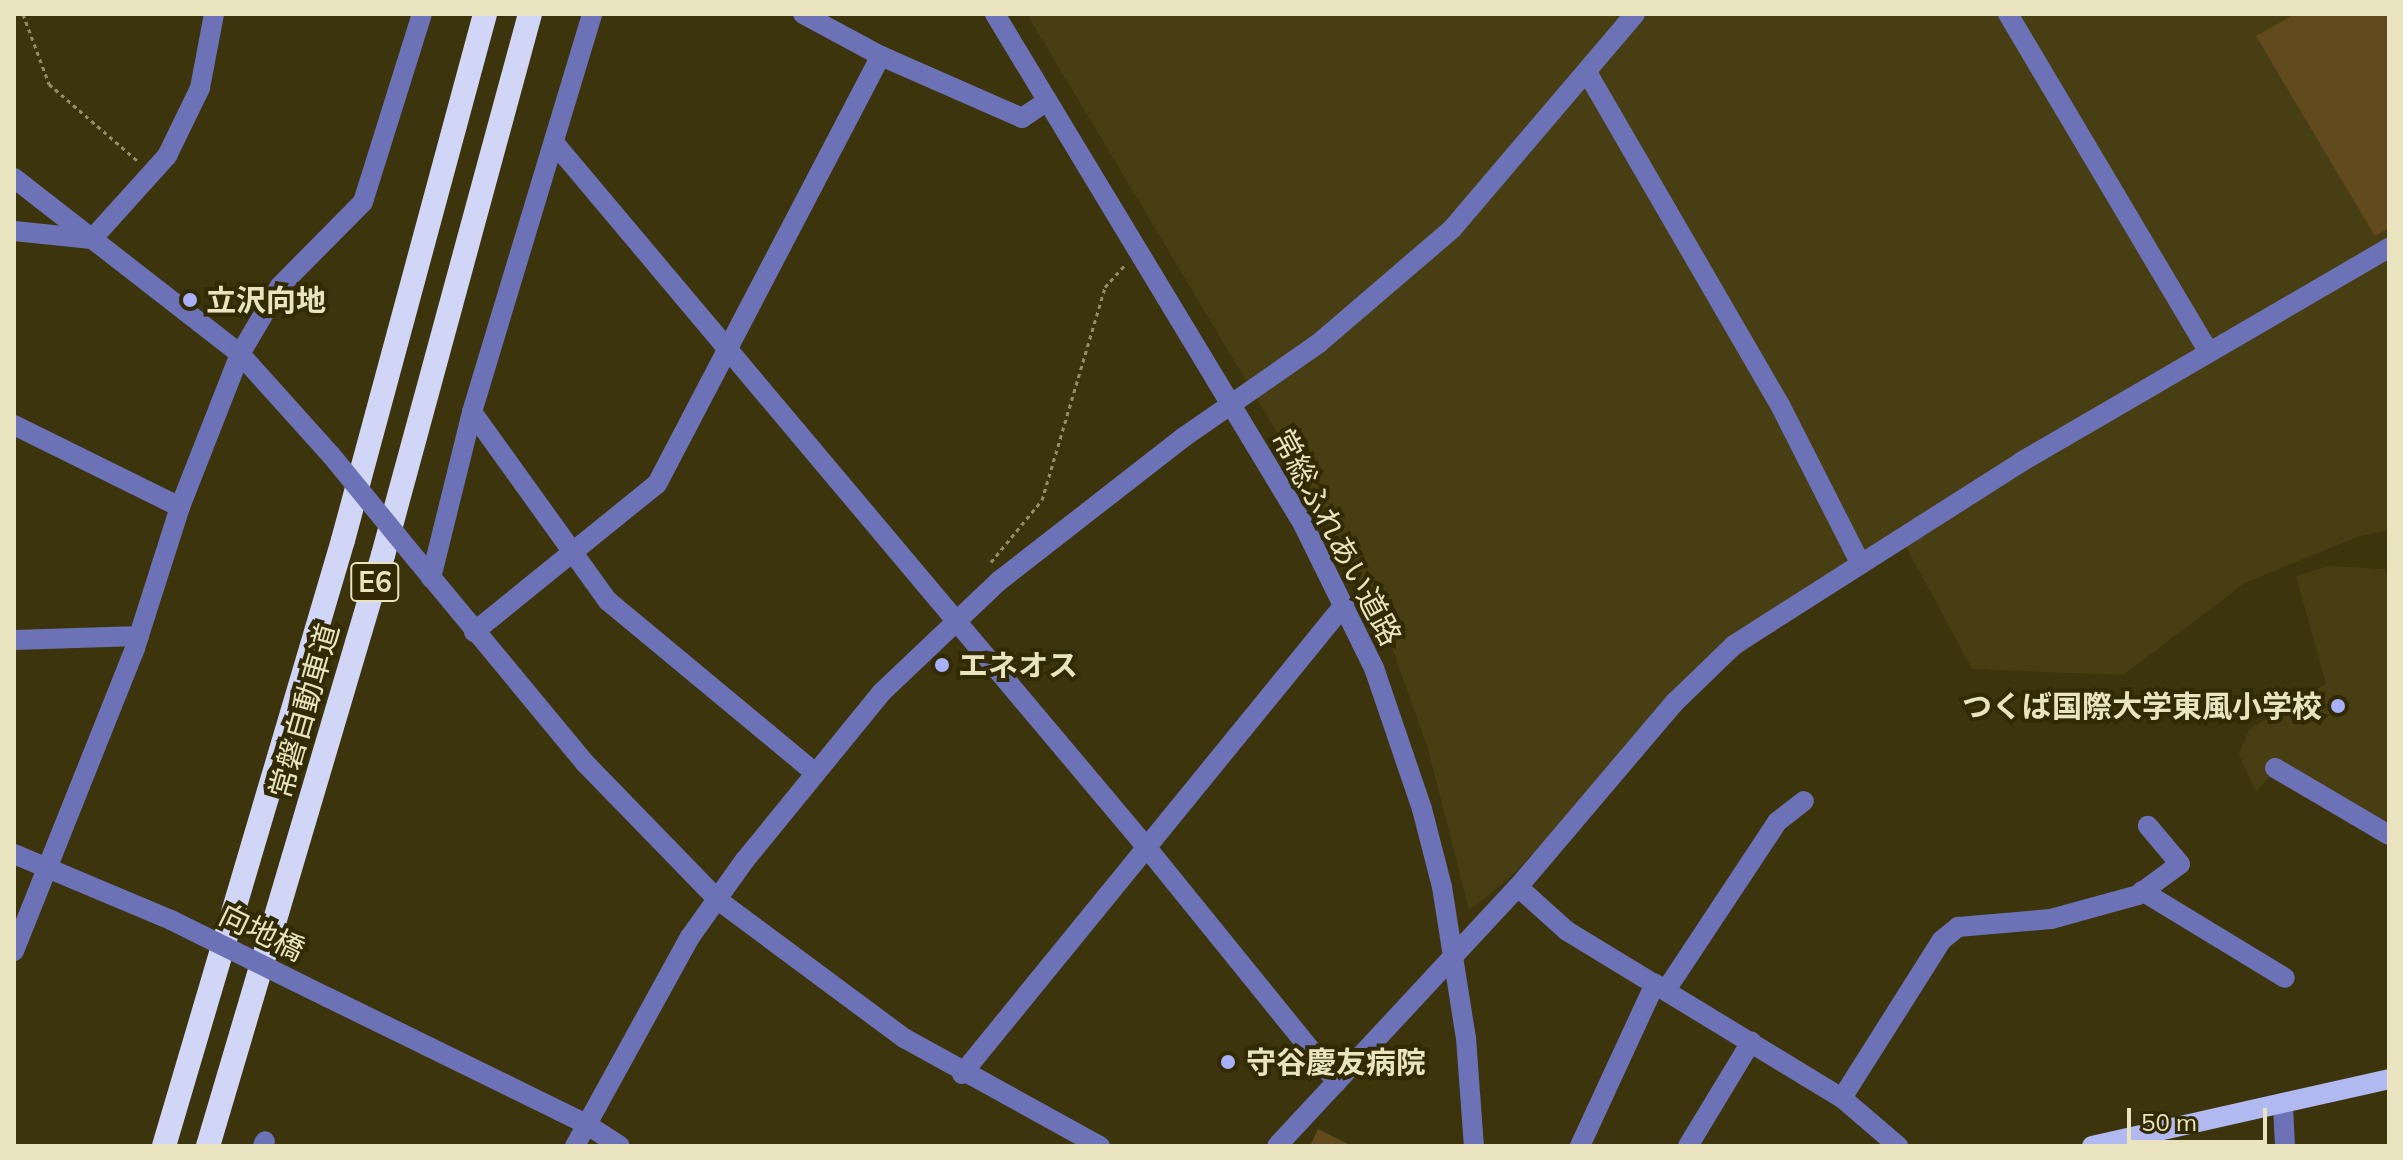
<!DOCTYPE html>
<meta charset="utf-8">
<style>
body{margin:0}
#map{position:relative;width:2403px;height:1160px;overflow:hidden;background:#3b340c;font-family:Mulish,"Noto Sans JP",sans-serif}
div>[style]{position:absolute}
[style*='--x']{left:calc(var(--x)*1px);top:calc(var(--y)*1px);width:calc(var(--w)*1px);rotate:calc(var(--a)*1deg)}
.built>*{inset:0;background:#473f13}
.building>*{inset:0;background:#624a1f}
.path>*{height:3px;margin-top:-1.5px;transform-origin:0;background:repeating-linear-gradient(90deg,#948d67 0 4px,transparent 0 8px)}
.minor>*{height:20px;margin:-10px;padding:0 10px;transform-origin:10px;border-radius:10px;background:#6c72b5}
.major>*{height:20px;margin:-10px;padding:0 10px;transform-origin:10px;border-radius:10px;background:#b2b9f0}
.highway>*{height:24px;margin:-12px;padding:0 12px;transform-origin:12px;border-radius:12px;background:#d1d6f7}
.minor-bridge>*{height:20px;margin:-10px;padding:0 10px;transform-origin:10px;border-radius:10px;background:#6c72b5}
.dots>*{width:22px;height:22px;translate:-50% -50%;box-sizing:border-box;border:4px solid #312a02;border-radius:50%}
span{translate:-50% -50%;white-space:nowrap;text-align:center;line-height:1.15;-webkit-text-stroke:8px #312a02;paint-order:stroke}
.shield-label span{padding:2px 6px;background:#312a02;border:2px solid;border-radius:6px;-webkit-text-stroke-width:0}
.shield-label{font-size:28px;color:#eae3c0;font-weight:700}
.poi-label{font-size:30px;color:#eae3c0;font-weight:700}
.left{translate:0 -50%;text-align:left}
.right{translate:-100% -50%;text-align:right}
.street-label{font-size:30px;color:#eae3c0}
.frame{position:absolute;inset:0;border:16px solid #eae3c0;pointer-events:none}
.scale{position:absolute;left:2127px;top:1108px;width:140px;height:36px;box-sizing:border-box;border:4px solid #eae3c0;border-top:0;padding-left:10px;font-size:24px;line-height:28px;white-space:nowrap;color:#eae3c0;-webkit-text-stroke:6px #312a02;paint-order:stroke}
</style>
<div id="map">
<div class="built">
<div style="clip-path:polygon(1027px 14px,2389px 14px,2389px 530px,2357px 537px,2245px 583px,2123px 675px,1972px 669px,1904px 543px,1775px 628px,1685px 698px,1506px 881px,1469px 910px,1428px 749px,1391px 645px,1306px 481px)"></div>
<div style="clip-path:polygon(2329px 566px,2385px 569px,2389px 582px,2389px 834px,2276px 769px,2256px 792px,2239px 754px,2249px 729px,2326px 684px,2296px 576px)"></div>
</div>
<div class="building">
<div style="clip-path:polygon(2295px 14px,2389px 14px,2389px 228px,2375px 236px,2256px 36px)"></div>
<div style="clip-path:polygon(1318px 1129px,1352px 1146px,1310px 1146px)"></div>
</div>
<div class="path">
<div style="--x:23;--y:14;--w:75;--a:69.6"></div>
<div style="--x:49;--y:84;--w:118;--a:40.9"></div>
<div style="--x:991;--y:562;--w:80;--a:-50.6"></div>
<div style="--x:1042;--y:500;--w:222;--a:-73.5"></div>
<div style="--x:1105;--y:287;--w:30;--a:-48"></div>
</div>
<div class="minor">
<div style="--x:803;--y:14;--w:89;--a:28.3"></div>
<div style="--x:881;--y:56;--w:154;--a:23.7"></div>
<div style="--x:1022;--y:118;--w:30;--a:-34"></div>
<div style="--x:995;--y:14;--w:596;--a:58.87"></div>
<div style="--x:1303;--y:524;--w:161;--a:63.8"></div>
<div style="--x:1374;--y:668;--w:149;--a:71.2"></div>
<div style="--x:1422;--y:809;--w:81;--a:75.6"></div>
<div style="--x:1442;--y:887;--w:153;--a:81"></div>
<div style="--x:1466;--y:1038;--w:108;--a:85.8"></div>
<div style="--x:2008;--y:14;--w:393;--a:59.3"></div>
<div style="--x:1588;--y:74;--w:383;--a:59.9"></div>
<div style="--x:1780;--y:405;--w:177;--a:63.1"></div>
<div style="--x:556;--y:145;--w:920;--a:49.94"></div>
<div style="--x:1148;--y:849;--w:300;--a:51"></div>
<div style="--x:14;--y:178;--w:286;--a:37.9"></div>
<div style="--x:240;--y:354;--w:136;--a:48"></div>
<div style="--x:14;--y:231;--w:78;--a:5.9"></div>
<div style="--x:92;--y:239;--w:112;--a:-47.9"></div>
<div style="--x:167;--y:156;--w:76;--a:-64.1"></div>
<div style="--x:200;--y:88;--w:75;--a:-79.3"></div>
<div style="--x:472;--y:412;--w:233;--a:54.3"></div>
<div style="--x:608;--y:601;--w:269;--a:39.7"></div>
<div style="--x:14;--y:425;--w:185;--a:26.3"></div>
<div style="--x:417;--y:560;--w:264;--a:50.4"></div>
<div style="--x:585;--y:763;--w:191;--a:45.8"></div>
<div style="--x:718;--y:900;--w:232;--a:36.6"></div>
<div style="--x:904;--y:1038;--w:224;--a:28.9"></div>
<div style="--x:431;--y:578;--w:171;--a:-76.1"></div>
<div style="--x:472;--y:412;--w:416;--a:-73.2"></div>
<div style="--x:474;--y:632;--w:235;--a:-39"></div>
<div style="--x:657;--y:484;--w:483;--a:-62.4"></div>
<div style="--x:14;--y:640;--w:125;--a:-1.8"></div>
<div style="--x:2275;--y:768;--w:132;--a:30.4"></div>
<div style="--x:14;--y:854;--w:170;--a:22.8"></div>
<div style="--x:1518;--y:887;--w:66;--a:41.9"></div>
<div style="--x:1567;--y:931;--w:322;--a:31.3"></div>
<div style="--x:1842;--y:1098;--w:74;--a:40.6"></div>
<div style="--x:2142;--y:891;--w:167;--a:31.3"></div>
<div style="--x:14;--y:951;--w:326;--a:-68.2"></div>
<div style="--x:135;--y:648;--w:148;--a:-72.3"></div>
<div style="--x:180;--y:507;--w:164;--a:-68.6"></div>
<div style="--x:240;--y:354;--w:79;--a:-59.5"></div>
<div style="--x:280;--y:286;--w:118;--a:-45.3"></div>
<div style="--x:363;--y:202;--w:197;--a:-72.6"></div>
<div style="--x:1666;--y:990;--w:201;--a:-56.5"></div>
<div style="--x:1777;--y:822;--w:34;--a:-38"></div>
<div style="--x:327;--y:997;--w:288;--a:26.1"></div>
<div style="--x:586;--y:1124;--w:40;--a:32.9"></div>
<div style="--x:962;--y:1074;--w:605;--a:-50.84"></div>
<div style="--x:1842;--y:1098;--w:187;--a:-57.7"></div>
<div style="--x:1942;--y:940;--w:21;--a:-39"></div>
<div style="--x:1958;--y:927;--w:93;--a:-4.9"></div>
<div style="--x:2051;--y:919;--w:90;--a:-15.4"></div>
<div style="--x:2138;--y:895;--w:52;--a:-36.4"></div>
<div style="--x:2180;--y:864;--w:50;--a:-130.1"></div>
<div style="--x:2283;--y:1106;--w:40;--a:87.1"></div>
<div style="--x:263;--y:1146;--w:5;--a:-68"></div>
<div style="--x:575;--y:1146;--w:239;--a:-61.2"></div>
<div style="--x:690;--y:937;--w:95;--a:-54.5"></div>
<div style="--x:745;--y:860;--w:215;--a:-50.8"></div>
<div style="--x:881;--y:693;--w:163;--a:-43.5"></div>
<div style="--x:999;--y:581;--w:234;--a:-37.9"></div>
<div style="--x:1184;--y:437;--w:165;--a:-34.8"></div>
<div style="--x:1319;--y:343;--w:175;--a:-40.6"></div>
<div style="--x:1452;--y:229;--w:282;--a:-49.6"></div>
<div style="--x:1277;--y:1146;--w:354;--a:-47.1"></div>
<div style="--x:1518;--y:887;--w:241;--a:-49.7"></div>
<div style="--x:1674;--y:703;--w:83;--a:-44"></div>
<div style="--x:1734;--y:645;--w:340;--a:-32.5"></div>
<div style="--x:2021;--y:462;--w:426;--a:-30.2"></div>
<div style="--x:1580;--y:1146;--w:179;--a:-65.2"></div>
<div style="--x:1688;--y:1146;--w:122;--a:-58.8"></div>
</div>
<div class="major">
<div style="--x:2092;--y:1146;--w:304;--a:-12.7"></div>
</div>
<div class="highway">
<div style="--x:164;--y:1146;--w:632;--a:-73.54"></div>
<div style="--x:343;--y:540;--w:545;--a:-74.89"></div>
<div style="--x:208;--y:1146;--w:616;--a:-73.51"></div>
<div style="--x:383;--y:555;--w:561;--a:-74.8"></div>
</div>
<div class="minor-bridge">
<div style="--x:331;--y:455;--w:136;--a:50.7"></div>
<div style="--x:171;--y:920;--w:174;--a:26.3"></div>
</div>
<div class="dots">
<div style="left:190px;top:300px;background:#a8b0fc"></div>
<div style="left:942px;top:665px;background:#a8b0fc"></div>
<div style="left:2338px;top:706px;background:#a8b0fc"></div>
<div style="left:1228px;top:1062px;background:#a8b0fc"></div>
</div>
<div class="shield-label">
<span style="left:375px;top:582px">E6</span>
</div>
<div class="poi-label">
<span class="left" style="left:206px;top:300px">立沢向地</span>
<span class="left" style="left:958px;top:665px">エネオス</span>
<span class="right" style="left:2322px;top:706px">つくば国際大学東風小学校</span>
<span class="left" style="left:1246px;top:1062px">守谷慶友病院</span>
</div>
<div class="street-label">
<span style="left:1337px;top:537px;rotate:62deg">常総ふれあい道路</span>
<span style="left:304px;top:711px;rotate:-74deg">常磐自動車道</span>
<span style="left:262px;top:932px;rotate:26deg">向地橋</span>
</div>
<div class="frame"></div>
<div class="scale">50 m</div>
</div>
